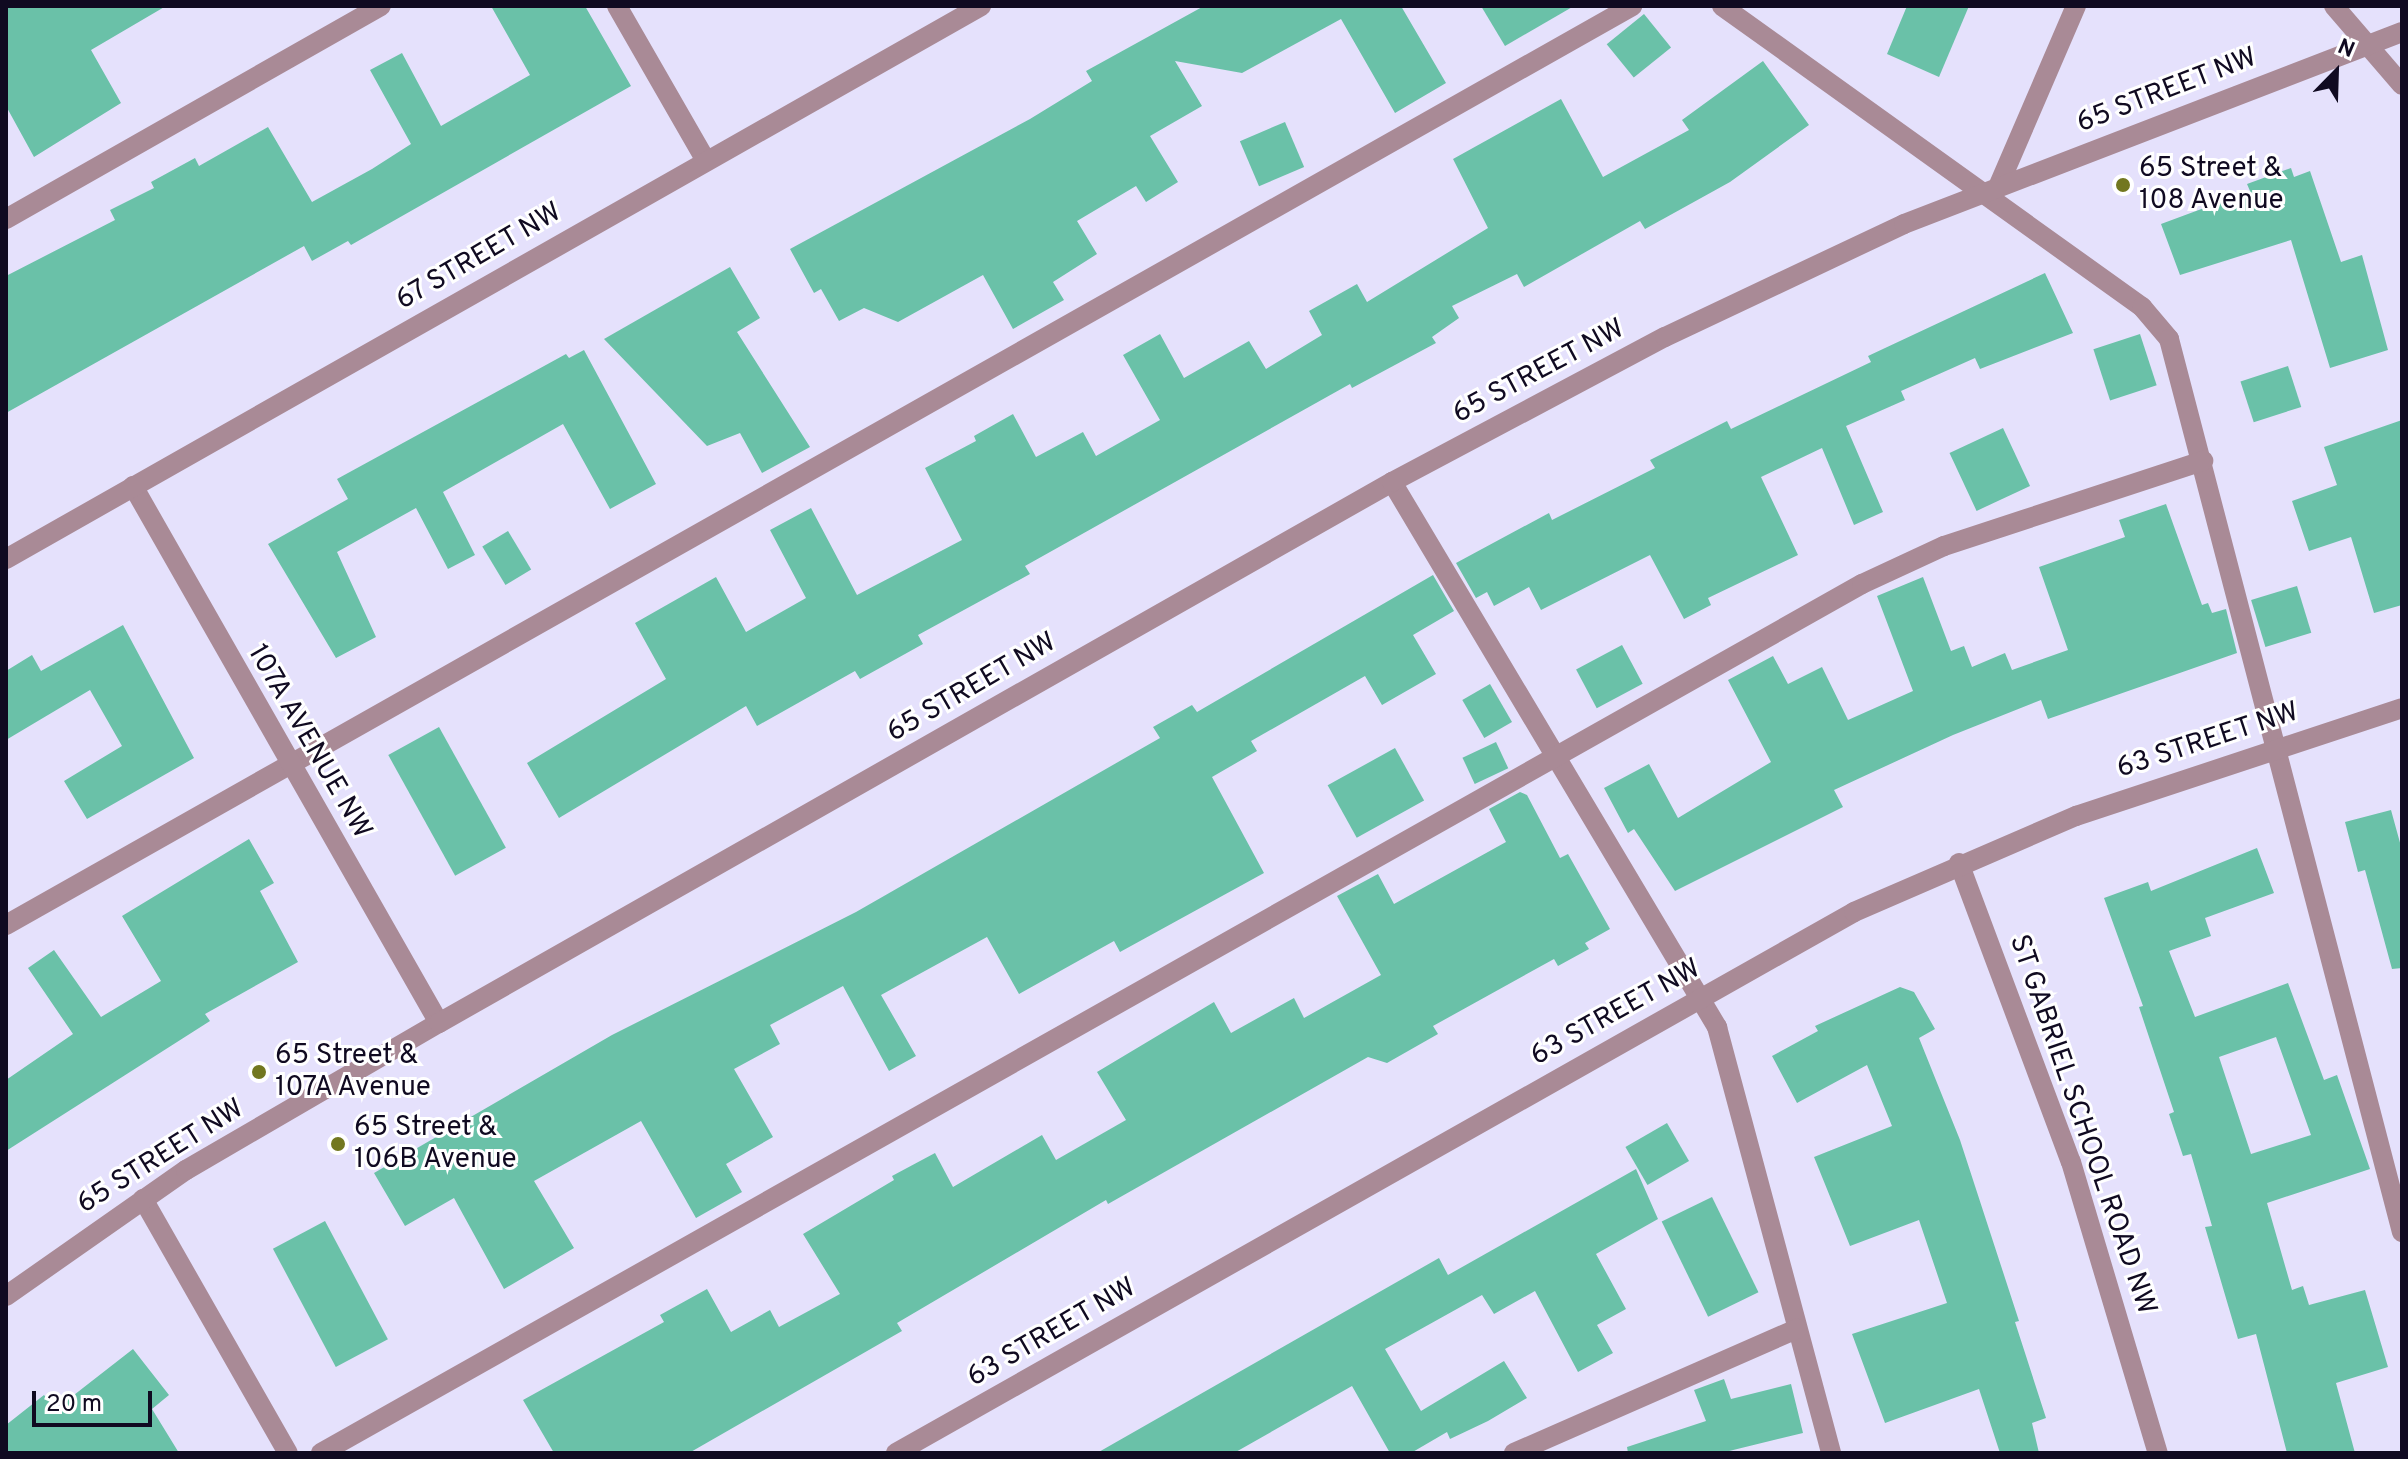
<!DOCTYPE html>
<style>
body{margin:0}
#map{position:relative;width:2408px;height:1459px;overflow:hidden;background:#e5e1fc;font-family:Overpass,sans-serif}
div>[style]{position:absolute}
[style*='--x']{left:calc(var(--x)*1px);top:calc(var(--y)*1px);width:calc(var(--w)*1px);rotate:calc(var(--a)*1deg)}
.building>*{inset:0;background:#6ac1a8;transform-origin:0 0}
.service>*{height:20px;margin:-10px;padding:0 10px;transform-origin:10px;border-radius:10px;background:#a98a96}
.minor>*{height:20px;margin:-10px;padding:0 10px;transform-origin:10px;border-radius:10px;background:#a98a96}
.tertiary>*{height:20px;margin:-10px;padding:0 10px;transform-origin:10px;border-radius:10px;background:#a98a96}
.dots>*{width:22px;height:22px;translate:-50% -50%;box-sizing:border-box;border:4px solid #fff;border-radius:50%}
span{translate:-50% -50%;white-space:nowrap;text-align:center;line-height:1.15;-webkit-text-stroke:6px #fff;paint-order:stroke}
.street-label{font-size:28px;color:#100a21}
.poi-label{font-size:28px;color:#100a21}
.left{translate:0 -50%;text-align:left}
.frame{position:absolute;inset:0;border:8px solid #100a21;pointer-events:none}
.north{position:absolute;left:2296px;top:32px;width:80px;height:80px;-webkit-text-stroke:6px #fff;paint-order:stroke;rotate:23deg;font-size:22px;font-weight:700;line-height:32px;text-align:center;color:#100a21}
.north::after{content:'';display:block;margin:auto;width:28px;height:36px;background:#100a21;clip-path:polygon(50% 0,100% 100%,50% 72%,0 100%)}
.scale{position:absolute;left:32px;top:1391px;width:120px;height:36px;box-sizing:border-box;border:4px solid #100a21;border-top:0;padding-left:10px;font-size:24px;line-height:28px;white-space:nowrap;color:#100a21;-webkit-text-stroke:6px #fff;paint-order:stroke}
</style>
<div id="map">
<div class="building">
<div style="clip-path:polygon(6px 6px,166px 6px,91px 50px,121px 103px,34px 157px,6px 106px)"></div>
<div style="clip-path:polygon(491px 6px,585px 6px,631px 86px,351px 245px,348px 241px,312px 261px,304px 246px,6px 413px,6px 276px,115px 220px,110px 210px,154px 188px,151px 182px,195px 158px,199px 166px,268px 127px,312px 202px,372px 169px,411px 144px,370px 70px,402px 53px,441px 126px,530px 75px)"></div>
<div style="clip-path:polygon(1204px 6px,1401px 6px,1446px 83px,1395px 113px,1341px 19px,1242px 73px,1175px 61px,1202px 106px,1150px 136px,1178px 182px,1146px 202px,1136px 186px,1077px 221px,1097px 254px,1053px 282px,1064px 300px,1013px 329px,983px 275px,898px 322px,864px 308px,839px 321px,821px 289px,814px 293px,790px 249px,1030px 119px,1092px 81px,1086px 71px)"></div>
<div style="clip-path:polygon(1481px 6px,1574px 6px,1505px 46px)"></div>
<div style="clip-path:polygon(1907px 6px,1969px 6px,1939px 77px,1887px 54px)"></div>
<div style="left:1644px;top:14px;width:43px;height:48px;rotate:51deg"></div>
<div style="clip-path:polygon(1763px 61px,1809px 125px,1730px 182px,1645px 229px,1640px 221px,1524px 287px,1517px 274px,1452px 306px,1459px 318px,1432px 337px,1436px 343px,1352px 388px,1350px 384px,1025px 566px,1030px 574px,918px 635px,923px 644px,860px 679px,855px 671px,757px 726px,746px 706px,559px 818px,527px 763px,666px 679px,635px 623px,716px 577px,746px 632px,806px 598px,770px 530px,811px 508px,857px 595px,962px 540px,925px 468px,976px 441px,974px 436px,1013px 414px,1036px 457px,1083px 432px,1096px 456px,1160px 420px,1123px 355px,1160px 334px,1184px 378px,1249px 341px,1266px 369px,1322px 335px,1309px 311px,1357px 284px,1367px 302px,1488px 228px,1453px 159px,1561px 99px,1603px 177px,1689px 130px,1682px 120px)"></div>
<div style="left:1285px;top:122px;width:49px;height:49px;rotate:67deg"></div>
<div style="clip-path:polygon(2291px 168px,2294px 177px,2310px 171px,2341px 262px,2362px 255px,2388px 350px,2330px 368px,2291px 240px,2180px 275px,2161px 224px,2250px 191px,2247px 184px)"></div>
<div style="clip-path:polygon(730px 267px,760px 318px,737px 332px,810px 447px,762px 473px,740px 433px,707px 446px,604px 339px)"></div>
<div style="clip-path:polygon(2045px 273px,2073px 333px,1980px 369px,1975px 358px,1901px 391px,1905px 400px,1846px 426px,1883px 512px,1854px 525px,1822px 448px,1761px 477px,1798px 555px,1708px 598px,1711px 605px,1684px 619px,1650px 555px,1541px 610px,1529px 587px,1494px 606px,1487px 592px,1476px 598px,1456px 563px,1549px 513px,1552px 520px,1655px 468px,1650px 460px,1727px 421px,1731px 429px,1871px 362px,1868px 356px)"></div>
<div style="left:2140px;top:334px;width:54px;height:49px;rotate:72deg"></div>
<div style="clip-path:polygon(584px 350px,656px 484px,610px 509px,563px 424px,443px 492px,475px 555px,448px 569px,416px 508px,337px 552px,376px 637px,336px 658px,268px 544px,348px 499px,337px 479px,566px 354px,569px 358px)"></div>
<div style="left:2288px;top:366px;width:43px;height:50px;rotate:72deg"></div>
<div style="clip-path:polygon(2402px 420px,2402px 605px,2374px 613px,2351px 537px,2309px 551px,2292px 501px,2337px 485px,2324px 447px)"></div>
<div style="left:2003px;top:428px;width:64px;height:59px;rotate:65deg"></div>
<div style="clip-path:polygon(2166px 504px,2202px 605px,2208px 603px,2212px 613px,2226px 609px,2237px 653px,2048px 719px,2041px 700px,1953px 735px,1834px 790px,1843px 807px,1675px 891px,1634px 829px,1628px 833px,1604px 788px,1649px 764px,1678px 818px,1771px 762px,1728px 680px,1773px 656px,1788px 684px,1822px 667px,1848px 720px,1913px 691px,1877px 596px,1923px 577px,1951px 651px,1964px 646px,1972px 667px,2005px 653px,2012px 670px,2068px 650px,2039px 567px,2125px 537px,2119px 520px)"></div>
<div style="left:508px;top:531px;width:45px;height:30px;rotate:59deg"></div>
<div style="clip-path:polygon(1433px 575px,1454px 611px,1413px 635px,1436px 674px,1382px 705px,1365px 676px,1251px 741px,1257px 751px,1212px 777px,1264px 873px,1120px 952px,1114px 941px,1019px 994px,987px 937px,881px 995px,916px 1056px,889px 1071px,843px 986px,770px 1025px,780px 1044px,734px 1069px,773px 1137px,726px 1164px,742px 1192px,696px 1218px,641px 1121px,534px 1181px,574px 1248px,504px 1289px,454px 1198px,405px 1226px,374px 1173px,612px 1035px,856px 912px,1160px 738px,1153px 727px,1192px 705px,1197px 712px)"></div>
<div style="left:2297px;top:586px;width:49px;height:48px;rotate:73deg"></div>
<div style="clip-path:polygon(123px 625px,194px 758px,87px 819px,64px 781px,122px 746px,90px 690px,6px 740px,6px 671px,32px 655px,41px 671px)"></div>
<div style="left:1622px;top:645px;width:44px;height:52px;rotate:62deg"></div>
<div style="left:1490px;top:684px;width:44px;height:32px;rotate:60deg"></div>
<div style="left:439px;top:727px;width:138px;height:58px;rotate:61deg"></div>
<div style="left:1496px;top:742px;width:29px;height:37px;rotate:65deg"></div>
<div style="left:1395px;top:748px;width:60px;height:77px;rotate:61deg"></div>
<div style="clip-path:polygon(1520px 792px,1527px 795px,1560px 858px,1568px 854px,1610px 929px,1585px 943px,1589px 949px,1558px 966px,1554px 959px,1433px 1026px,1438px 1034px,1387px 1063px,1368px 1057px,1108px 1204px,1106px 1200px,897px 1323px,902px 1331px,689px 1453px,554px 1453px,523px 1400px,664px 1322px,660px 1315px,707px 1289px,731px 1332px,770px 1310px,779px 1327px,840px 1294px,803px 1234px,894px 1180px,892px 1176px,935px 1153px,953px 1187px,1042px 1135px,1056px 1160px,1126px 1120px,1097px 1072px,1214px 1002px,1231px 1033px,1294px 998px,1304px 1018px,1381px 975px,1337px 896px,1378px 874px,1394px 904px,1506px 842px,1489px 809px)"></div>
<div style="clip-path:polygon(2391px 810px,2402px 850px,2402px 968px,2392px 969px,2365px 870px,2358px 872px,2345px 822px)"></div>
<div style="clip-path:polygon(249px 839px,274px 883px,260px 891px,298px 962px,205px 1014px,210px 1021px,6px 1151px,6px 1080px,73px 1034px,28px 968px,54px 950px,101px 1017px,161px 981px,122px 916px)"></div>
<div style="clip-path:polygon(evenodd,2257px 848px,2274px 893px,2205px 918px,2211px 936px,2169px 951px,2195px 1017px,2288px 983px,2324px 1080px,2337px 1075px,2370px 1169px,2267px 1203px,2292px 1290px,2303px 1286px,2309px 1305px,2365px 1290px,2388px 1367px,2336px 1383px,2355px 1453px,2287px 1453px,2256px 1334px,2238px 1339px,2205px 1227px,2212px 1226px,2191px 1154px,2183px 1156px,2169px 1114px,2174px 1112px,2139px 1007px,2143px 1006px,2104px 898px,2148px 882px,2151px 891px,2257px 848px,2276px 1037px,2311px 1135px,2251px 1154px,2219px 1057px,2276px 1037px)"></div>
<div style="clip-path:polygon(1900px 987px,1914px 992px,1935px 1029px,1919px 1038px,1960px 1140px,2019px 1321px,2015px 1322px,2046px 1418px,2032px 1423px,2039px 1453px,2000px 1453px,1979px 1389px,1885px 1423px,1852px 1334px,1947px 1303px,1919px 1220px,1850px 1246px,1814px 1157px,1892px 1126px,1867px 1065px,1797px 1103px,1772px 1056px,1818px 1031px,1815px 1026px)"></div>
<div style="left:1667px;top:1123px;width:44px;height:48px;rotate:60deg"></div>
<div style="clip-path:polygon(1636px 1169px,1658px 1219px,1596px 1254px,1626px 1309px,1597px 1325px,1613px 1353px,1578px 1372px,1535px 1291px,1494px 1314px,1482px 1295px,1385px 1349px,1421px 1411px,1504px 1361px,1527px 1398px,1488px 1421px,1450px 1439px,1447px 1432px,1411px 1453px,1390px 1453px,1352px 1386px,1234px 1453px,1097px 1453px,1439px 1258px,1448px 1275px)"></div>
<div style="left:1712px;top:1197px;width:106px;height:56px;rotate:64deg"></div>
<div style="left:325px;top:1221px;width:134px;height:59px;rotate:62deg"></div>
<div style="clip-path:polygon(133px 1349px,169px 1395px,152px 1409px,179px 1453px,6px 1453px,6px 1425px,44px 1395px,56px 1409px)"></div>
<div style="clip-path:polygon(1724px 1379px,1731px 1399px,1791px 1384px,1803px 1433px,1721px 1453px,1628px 1453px,1627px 1447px,1706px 1421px,1694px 1390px)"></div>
</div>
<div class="service">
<div style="--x:617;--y:6;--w:179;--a:60.1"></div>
<div style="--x:1722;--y:6;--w:517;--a:35.63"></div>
<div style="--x:2142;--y:307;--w:42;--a:49.8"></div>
<div style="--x:2169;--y:339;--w:923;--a:75.38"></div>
<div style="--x:6;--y:219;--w:431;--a:-29.6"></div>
<div style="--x:1392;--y:482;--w:635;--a:59.19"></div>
<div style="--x:1717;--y:1027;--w:441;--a:75"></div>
<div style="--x:6;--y:925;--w:1868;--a:-29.47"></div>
<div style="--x:321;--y:1453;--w:1769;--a:-29.42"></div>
<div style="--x:1862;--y:584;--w:90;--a:-24.9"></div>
<div style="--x:1944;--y:546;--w:273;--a:-18.2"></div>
<div style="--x:1514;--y:1453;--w:309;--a:-23.7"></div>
</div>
<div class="minor">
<div style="--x:2334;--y:6;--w:104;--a:49.3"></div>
<div style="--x:1998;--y:187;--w:197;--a:-66.7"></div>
<div style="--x:133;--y:486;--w:618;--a:60.32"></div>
<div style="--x:6;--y:559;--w:1121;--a:-29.56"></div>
<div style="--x:1959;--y:863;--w:319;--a:69.5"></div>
<div style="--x:2071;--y:1162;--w:304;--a:73.4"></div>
<div style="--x:143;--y:1199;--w:292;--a:60.3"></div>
<div style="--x:896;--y:1453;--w:1100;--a:-29.45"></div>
<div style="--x:1854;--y:912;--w:242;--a:-23.4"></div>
<div style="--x:2076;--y:816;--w:343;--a:-18.3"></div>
</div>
<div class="tertiary">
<div style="--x:6;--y:1296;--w:220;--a:-35"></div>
<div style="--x:186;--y:1170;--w:293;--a:-30.2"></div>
<div style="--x:439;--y:1023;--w:1096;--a:-29.58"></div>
<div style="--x:1392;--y:482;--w:309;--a:-28"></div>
<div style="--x:1665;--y:337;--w:264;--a:-25.3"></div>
<div style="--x:1904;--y:224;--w:534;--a:-21.08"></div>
</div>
<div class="dots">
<div style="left:2123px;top:185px;background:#72771f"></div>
<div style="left:259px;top:1072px;background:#72771f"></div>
<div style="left:338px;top:1144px;background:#72771f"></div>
</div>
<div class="street-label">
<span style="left:2167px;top:91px;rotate:-21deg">65 STREET NW</span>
<span style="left:479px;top:257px;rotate:-30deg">67 STREET NW</span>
<span style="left:1539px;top:372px;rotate:-28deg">65 STREET NW</span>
<span style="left:972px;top:688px;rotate:-30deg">65 STREET NW</span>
<span style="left:2208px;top:741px;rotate:-18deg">63 STREET NW</span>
<span style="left:309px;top:742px;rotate:60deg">107A AVENUE NW</span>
<span style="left:1616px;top:1013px;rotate:-29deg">63 STREET NW</span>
<span style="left:2082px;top:1125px;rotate:71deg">ST GABRIEL SCHOOL ROAD NW</span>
<span style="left:161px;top:1157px;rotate:-32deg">65 STREET NW</span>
<span style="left:1052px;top:1333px;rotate:-30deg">63 STREET NW</span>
</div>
<div class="poi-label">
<span class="left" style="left:2139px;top:185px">65 Street &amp;<br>108 Avenue</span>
<span class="left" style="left:275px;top:1072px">65 Street &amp;<br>107A Avenue</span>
<span class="left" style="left:354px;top:1144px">65 Street &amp;<br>106B Avenue</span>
</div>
<div class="frame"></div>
<div class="north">N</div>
<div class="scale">20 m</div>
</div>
